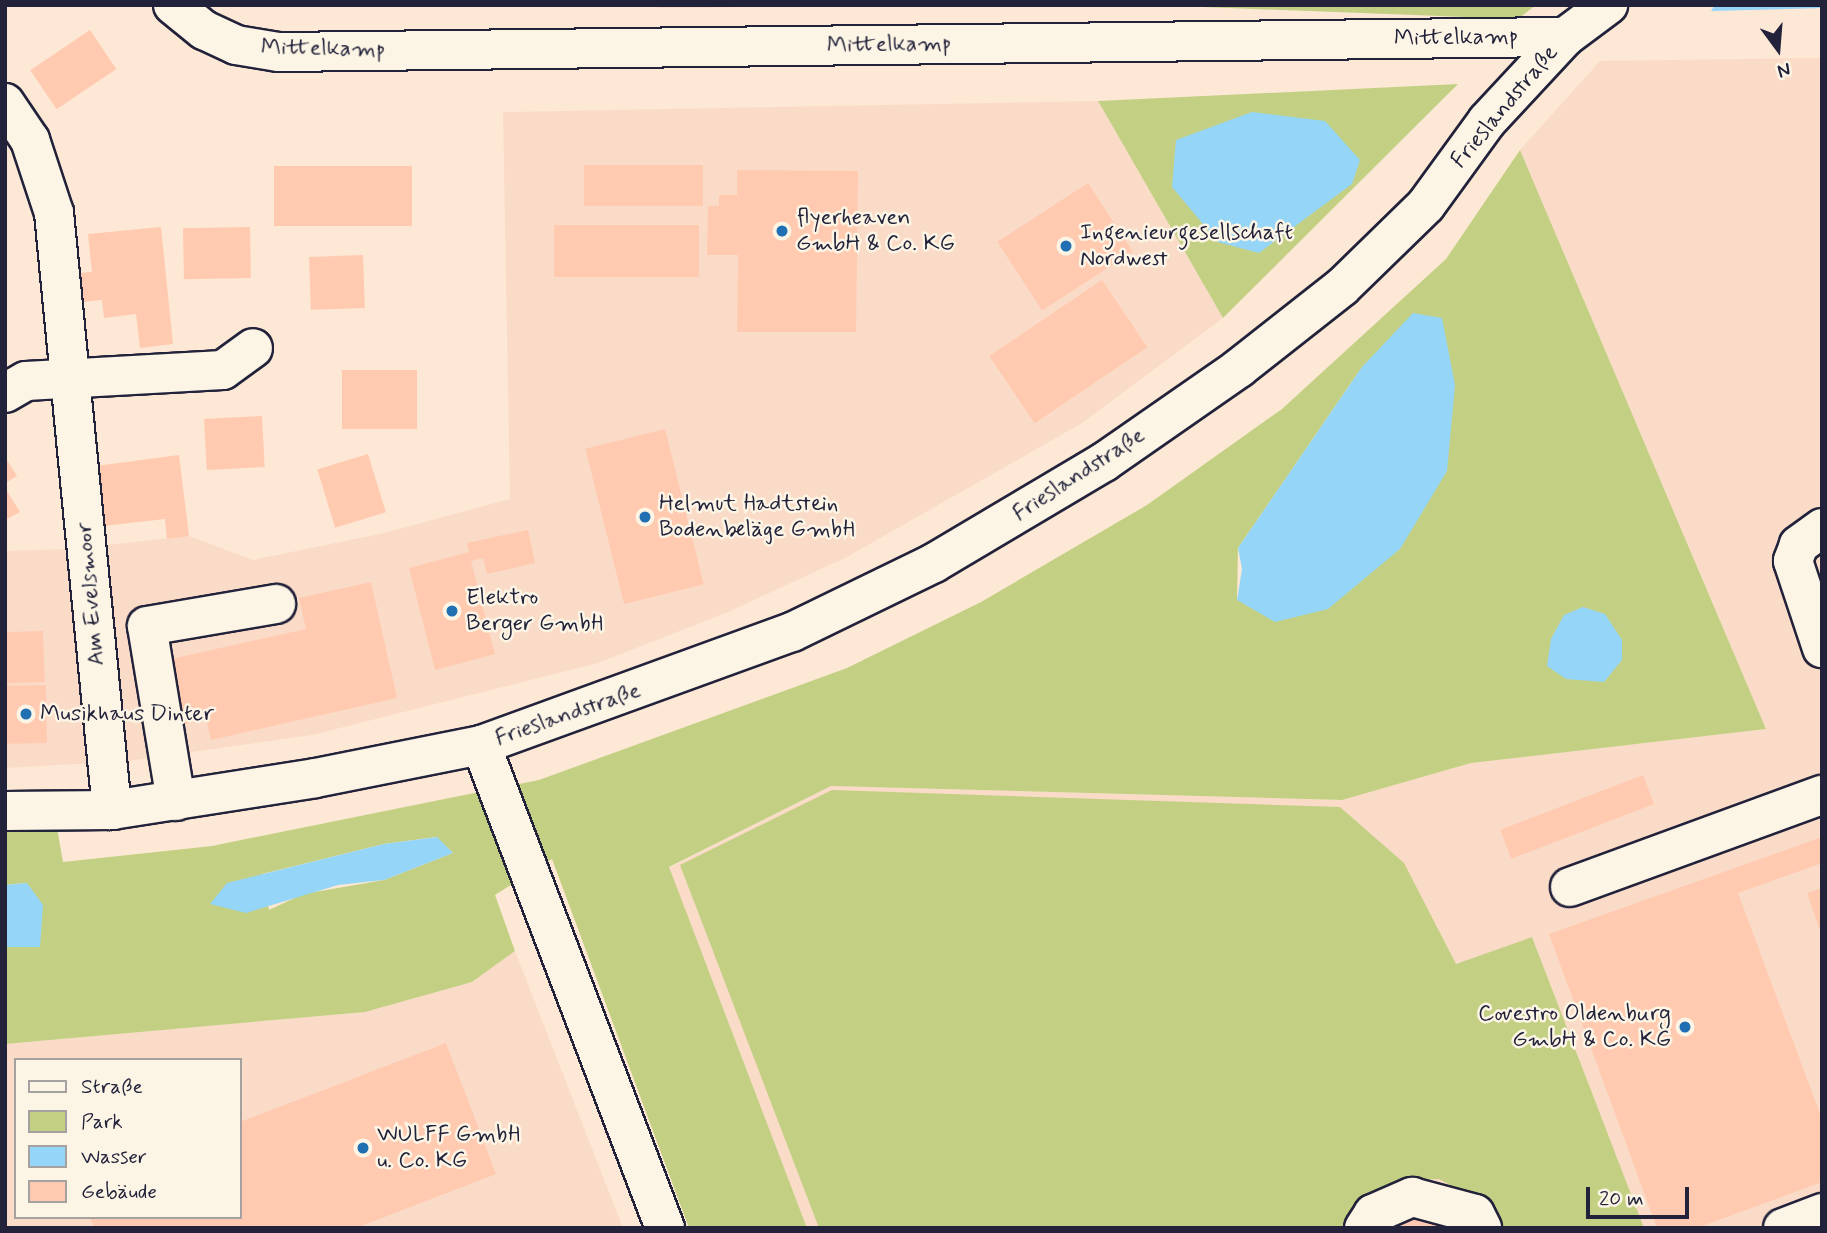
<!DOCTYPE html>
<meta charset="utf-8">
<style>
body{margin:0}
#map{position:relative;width:1827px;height:1233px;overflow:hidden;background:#fde8d5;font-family:Mynerve,sans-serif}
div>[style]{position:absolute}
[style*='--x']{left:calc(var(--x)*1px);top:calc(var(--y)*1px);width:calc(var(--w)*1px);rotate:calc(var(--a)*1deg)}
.built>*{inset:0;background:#fadbc7}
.green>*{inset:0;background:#c3d084}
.water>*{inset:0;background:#95d5f7}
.building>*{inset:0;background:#ffcab0;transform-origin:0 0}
.roads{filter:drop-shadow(2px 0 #22223b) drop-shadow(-2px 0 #22223b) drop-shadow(0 2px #22223b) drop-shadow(0 -2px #22223b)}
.minor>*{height:38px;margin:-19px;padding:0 19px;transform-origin:19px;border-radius:19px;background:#fcf5e5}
.dots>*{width:19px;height:19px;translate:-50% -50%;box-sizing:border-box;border:4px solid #fcf5e5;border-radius:50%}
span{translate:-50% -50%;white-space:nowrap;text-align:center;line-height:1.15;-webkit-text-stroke:5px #fcf5e5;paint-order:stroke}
.street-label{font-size:23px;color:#22223b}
.poi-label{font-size:23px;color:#22223b}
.left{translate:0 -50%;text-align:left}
.right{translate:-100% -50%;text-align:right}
.frame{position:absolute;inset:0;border:7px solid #22223b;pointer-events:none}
.legend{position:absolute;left:14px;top:1058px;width:228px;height:161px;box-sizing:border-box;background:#fcf5e5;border:2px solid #a5a1a1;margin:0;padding:9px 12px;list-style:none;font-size:21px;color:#22223b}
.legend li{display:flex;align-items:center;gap:14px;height:35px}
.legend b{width:35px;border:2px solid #a5a1a1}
.north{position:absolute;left:1743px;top:14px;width:70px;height:70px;-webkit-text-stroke:5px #fcf5e5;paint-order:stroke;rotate:164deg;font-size:19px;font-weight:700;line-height:28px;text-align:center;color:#22223b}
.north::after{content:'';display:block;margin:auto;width:24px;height:32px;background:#22223b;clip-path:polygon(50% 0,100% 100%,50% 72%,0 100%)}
.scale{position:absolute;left:1586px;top:1187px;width:103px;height:32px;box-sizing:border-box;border:4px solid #22223b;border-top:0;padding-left:9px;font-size:21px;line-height:24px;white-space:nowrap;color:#22223b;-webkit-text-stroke:5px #fcf5e5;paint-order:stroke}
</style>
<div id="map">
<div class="built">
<div style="clip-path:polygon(658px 5px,1150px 5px,658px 8px)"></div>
<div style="clip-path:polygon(1822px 58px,1822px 1228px,807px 1228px,669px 868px,831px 786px,1342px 800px,1471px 763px,1766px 729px,1520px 150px,1600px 61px)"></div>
<div style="clip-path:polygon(1098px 101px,1223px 318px,1082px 423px,847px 557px,728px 612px,598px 663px,312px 735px,121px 762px,98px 546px,189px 536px,253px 560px,384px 533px,510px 499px,503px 112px)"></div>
<div style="clip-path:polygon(70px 549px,94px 763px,5px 768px,5px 551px)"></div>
<div style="clip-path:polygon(evenodd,515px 951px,623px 1228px,5px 1228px,5px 1044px,365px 1012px,472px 982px,515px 951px,16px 1060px,240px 1060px,240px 1217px,16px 1217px,16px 1060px)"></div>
</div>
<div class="green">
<div style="clip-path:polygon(1150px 5px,1536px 5px,1518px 19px)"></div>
<div style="clip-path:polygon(1458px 84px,1223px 318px,1098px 101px)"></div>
<div style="clip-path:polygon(evenodd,1520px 150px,1766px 729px,1471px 763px,1342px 800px,831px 786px,669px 867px,807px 1228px,689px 1228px,552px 859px,495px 895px,515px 951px,472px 982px,365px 1012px,5px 1044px,5px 947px,40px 947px,27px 883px,5px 885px,5px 831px,57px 828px,63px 862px,212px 846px,539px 780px,847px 668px,981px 602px,1147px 505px,1282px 409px,1446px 259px,1520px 150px,1362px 367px,1237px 600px,1238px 548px,1362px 367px,1520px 150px,436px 837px,453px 853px,384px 880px,303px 894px,269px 910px,262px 874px,384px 844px,436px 837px)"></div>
<div style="clip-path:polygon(832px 790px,1340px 807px,1404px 863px,1456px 964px,1532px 937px,1644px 1228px,1499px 1228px,1490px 1207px,1439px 1179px,1403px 1181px,1361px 1199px,1342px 1228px,819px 1228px,680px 865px)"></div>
</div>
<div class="water">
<div style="clip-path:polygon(1715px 5px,1822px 5px,1822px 8px,1711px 11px)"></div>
<div style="clip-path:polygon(1252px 112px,1325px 121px,1360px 160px,1352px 184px,1259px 253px,1218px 242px,1172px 187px,1176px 140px)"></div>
<div style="clip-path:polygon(1413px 313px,1442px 318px,1455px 385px,1447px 471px,1400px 549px,1328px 609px,1275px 622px,1237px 600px,1242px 569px,1238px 548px,1362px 367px)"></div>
<div style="clip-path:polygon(1583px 607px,1605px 614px,1622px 640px,1622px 660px,1604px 682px,1566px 679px,1547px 666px,1551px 639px,1564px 615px)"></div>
<div style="clip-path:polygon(437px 837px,453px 853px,384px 880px,338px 885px,246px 913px,210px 904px,227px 883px,384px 844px)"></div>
<div style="clip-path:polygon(27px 883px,43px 905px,40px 947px,5px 947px,5px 885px)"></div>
</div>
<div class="building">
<div style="left:90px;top:30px;width:47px;height:72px;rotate:56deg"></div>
<div style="left:584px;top:165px;width:119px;height:41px"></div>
<div style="left:274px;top:166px;width:138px;height:60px"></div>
<div style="clip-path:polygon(737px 170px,858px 171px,856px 332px,737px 332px,738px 255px,707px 255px,708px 206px,719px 206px,719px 195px,737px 195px)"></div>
<div style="left:1088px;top:183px;width:82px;height:108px;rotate:57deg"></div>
<div style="left:554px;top:225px;width:145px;height:52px"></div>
<div style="clip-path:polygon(161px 227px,173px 344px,140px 348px,136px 314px,104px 318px,102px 300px,83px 302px,80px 273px,92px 272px,88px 234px)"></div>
<div style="left:250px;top:227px;width:51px;height:67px;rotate:89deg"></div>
<div style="left:363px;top:255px;width:53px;height:54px;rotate:88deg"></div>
<div style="left:1102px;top:280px;width:81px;height:136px;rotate:56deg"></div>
<div style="left:417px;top:370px;width:59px;height:75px;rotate:90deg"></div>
<div style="left:262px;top:416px;width:51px;height:58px;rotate:87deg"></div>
<div style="left:665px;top:429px;width:160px;height:82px;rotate:76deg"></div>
<div style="left:368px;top:454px;width:61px;height:53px;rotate:73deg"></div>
<div style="clip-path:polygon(179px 455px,189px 536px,167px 539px,165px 519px,103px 526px,96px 466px)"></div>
<div style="clip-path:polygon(5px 457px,17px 476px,5px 483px)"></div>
<div style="clip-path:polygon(5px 488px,20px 512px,5px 520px)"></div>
<div style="clip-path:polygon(528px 530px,535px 563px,487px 574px,483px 558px,471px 561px,495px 654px,435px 670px,409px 568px,469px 552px,467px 543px)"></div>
<div style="clip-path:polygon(371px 582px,397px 698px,211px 740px,206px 719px,177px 726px,162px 661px,306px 629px,299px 598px)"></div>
<div style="left:43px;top:631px;width:51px;height:38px;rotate:88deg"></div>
<div style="left:46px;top:685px;width:58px;height:41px;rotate:89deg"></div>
<div style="left:1643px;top:775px;width:31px;height:153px;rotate:69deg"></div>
<div style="clip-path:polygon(1822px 837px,1822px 863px,1738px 893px,1822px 1119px,1822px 1182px,1697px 1228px,1657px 1228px,1549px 934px)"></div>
<div style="clip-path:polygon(1822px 888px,1822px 933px,1821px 933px,1807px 893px)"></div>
<div style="clip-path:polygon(446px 1043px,496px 1174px,356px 1228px,94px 1228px,90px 1217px,240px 1217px,240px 1122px)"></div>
<div style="clip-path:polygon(1412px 1214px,1464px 1228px,1387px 1228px)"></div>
</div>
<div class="roads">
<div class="minor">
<div style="--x:173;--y:5;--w:40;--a:39"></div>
<div style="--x:204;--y:30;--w:35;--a:25"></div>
<div style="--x:236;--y:45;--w:43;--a:9.5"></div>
<div style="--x:278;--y:52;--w:1287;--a:-0.67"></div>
<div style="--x:5;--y:103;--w:45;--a:56"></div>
<div style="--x:30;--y:140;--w:77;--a:71.8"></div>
<div style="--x:54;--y:213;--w:600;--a:84.45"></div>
<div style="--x:5;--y:393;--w:24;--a:-30"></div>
<div style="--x:26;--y:381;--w:197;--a:-3.2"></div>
<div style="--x:223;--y:370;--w:37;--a:-36"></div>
<div style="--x:1822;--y:528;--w:29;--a:144"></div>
<div style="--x:1799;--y:545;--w:17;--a:111"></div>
<div style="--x:1793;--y:561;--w:92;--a:71.6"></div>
<div style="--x:481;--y:745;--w:517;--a:69.15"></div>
<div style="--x:176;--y:801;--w:177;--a:-99.4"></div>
<div style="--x:147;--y:626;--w:131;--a:-9.7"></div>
<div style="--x:5;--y:811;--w:107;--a:-0.5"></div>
<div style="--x:112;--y:810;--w:206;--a:-8.9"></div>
<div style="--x:316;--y:778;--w:168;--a:-11.3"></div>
<div style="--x:481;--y:745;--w:331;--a:-20"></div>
<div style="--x:792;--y:632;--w:158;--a:-25.9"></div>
<div style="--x:934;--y:563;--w:198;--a:-30.7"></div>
<div style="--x:1104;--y:462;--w:165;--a:-34.8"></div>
<div style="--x:1239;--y:368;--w:131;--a:-38.2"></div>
<div style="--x:1342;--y:287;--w:117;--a:-44.3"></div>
<div style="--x:1426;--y:205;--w:104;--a:-54"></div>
<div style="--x:1487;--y:121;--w:115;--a:-47.1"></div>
<div style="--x:1565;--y:37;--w:54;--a:-36.7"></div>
<div style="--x:1570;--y:887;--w:268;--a:-20.1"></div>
<div style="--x:1364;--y:1228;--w:17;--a:-57"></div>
<div style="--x:1373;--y:1214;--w:43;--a:-23.6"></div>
<div style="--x:1412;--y:1197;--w:65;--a:15.1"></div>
<div style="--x:1475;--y:1214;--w:16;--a:63"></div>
<div style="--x:1783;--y:1228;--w:42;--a:-21"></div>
</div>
</div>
<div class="dots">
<div style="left:782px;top:231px;background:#1f6fb2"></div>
<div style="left:1066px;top:246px;background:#1f6fb2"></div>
<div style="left:645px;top:517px;background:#1f6fb2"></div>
<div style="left:452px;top:611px;background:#1f6fb2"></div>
<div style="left:26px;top:714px;background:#1f6fb2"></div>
<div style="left:1685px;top:1027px;background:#1f6fb2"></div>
<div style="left:363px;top:1148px;background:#1f6fb2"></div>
</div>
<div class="street-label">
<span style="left:1456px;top:38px;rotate:-1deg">Mittelkamp</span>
<span style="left:889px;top:45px;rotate:-1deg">Mittelkamp</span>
<span style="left:323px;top:49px;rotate:1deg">Mittelkamp</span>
<span style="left:1505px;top:107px;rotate:-50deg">Frieslandstraße</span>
<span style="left:1079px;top:475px;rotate:-33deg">Frieslandstraße</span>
<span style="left:91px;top:594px;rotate:-95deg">Am Evelsmoor</span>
<span style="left:568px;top:715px;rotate:-19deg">Frieslandstraße</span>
</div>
<div class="poi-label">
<span class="left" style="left:796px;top:231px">flyerheaven<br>GmbH &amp; Co. KG</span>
<span class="left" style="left:1080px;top:246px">Ingenieurgesellschaft<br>Nordwest</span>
<span class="left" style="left:659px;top:517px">Helmut Hadtstein<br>Bodenbeläge GmbH</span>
<span class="left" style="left:466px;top:611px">Elektro<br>Berger GmbH</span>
<span class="left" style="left:40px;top:714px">Musikhaus Dinter</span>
<span class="right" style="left:1671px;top:1027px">Covestro Oldenburg<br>GmbH &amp; Co. KG</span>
<span class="left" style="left:377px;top:1148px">WULFF GmbH<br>u. Co. KG</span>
</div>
<div class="frame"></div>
<ul class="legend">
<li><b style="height:9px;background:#fcf5e5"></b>Straße</li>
<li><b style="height:19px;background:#c3d084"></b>Park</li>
<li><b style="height:19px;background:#95d5f7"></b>Wasser</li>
<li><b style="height:19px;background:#ffcab0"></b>Gebäude</li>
</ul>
<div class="north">N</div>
<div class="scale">20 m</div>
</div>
